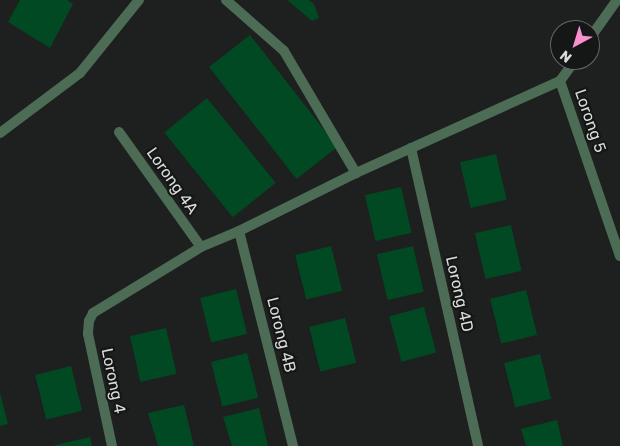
<!DOCTYPE html>
<style>
body{margin:0}
#map{position:relative;width:620px;height:446px;overflow:hidden;background:#1d201e;font-family:Rubik,sans-serif}
div>[style]{position:absolute}
[style*='--x']{left:calc(var(--x)*1px);top:calc(var(--y)*1px);width:calc(var(--w)*1px);rotate:calc(var(--a)*1deg)}
.building>*{inset:0;background:#004923;transform-origin:0 0}
.minor>*{height:10px;margin:-5px;padding:0 5px;transform-origin:5px;border-radius:5px;background:#4c6c55}
span{translate:-50% -50%;white-space:nowrap;text-align:center;line-height:1.15;-webkit-text-stroke:4.5px #141715;paint-order:stroke}
.street-label{font-size:16px;color:#dadcda}
.north{position:absolute;left:550px;top:20px;width:50px;height:50px;box-sizing:border-box;background:#141715;border:1px solid #636664;border-radius:50%;rotate:219deg;font-size:14px;font-weight:700;line-height:20px;text-align:center;color:#dadcda}
.north::after{content:'';display:block;margin:auto;width:18px;height:22px;background:#f890cc;clip-path:polygon(50% 0,100% 100%,50% 72%,0 100%)}
</style>
<div id="map">
<div class="building">
<div style="clip-path:polygon(20px 0,67px 0,73px 4px,50px 48px,8px 22px)"></div>
<div style="clip-path:polygon(287px 0,309px 0,314px 4px,319px 18px,312px 21px)"></div>
<div style="left:250px;top:35px;width:142px;height:52px;rotate:52deg"></div>
<div style="left:207px;top:98px;width:109px;height:55px;rotate:51deg"></div>
<div style="left:496px;top:154px;width:47px;height:37px;rotate:77deg"></div>
<div style="left:401px;top:187px;width:47px;height:37px;rotate:77deg"></div>
<div style="left:511px;top:225px;width:47px;height:37px;rotate:77deg"></div>
<div style="left:331px;top:246px;width:46px;height:37px;rotate:76deg"></div>
<div style="left:413px;top:246px;width:47px;height:37px;rotate:77deg"></div>
<div style="left:236px;top:289px;width:46px;height:37px;rotate:76deg"></div>
<div style="left:526px;top:290px;width:46px;height:37px;rotate:76deg"></div>
<div style="left:424px;top:307px;width:47px;height:36px;rotate:75deg"></div>
<div style="left:345px;top:318px;width:46px;height:37px;rotate:76deg"></div>
<div style="left:166px;top:328px;width:47px;height:37px;rotate:77deg"></div>
<div style="left:247px;top:353px;width:46px;height:37px;rotate:76deg"></div>
<div style="left:540px;top:354px;width:46px;height:37px;rotate:76deg"></div>
<div style="left:71px;top:366px;width:46px;height:37px;rotate:76deg"></div>
<div style="clip-path:polygon(0 393px,8px 424px,0 426px)"></div>
<div style="clip-path:polygon(184px 405px,194px 446px,158px 446px,148px 413px)"></div>
<div style="clip-path:polygon(259px 408px,268px 446px,232px 446px,223px 417px)"></div>
<div style="clip-path:polygon(557px 420px,563px 446px,526px 446px,521px 429px)"></div>
<div style="clip-path:polygon(90px 437px,92px 446px,55px 446px,55px 445px)"></div>
</div>
<div class="minor">
<div style="--x:226;--y:0;--w:77;--a:41.3"></div>
<div style="--x:284;--y:51;--w:142;--a:59.5"></div>
<div style="--x:590;--y:38;--w:47;--a:-54.6"></div>
<div style="--x:560;--y:81;--w:185;--a:71.1"></div>
<div style="--x:119;--y:132;--w:141;--a:54.5"></div>
<div style="--x:0;--y:133;--w:100;--a:-36.9"></div>
<div style="--x:80;--y:73;--w:94;--a:-51.1"></div>
<div style="--x:411;--y:148;--w:305;--a:77.3"></div>
<div style="--x:239;--y:231;--w:222;--a:75.9"></div>
<div style="--x:112;--y:446;--w:115;--a:-102.1"></div>
<div style="--x:88;--y:334;--w:13;--a:-86"></div>
<div style="--x:89;--y:321;--w:9;--a:-63"></div>
<div style="--x:93;--y:313;--w:127;--a:-31.4"></div>
<div style="--x:201;--y:247;--w:41;--a:-22.8"></div>
<div style="--x:239;--y:231;--w:131;--a:-26.4"></div>
<div style="--x:356;--y:173;--w:224;--a:-24.3"></div>
<div style="--x:560;--y:81;--w:26;--a:-54"></div>
</div>
<div class="street-label">
<span style="left:590px;top:121px;rotate:71deg">Lorong 5</span>
<span style="left:172px;top:181px;rotate:55deg">Lorong 4A</span>
<span style="left:459px;top:294px;rotate:77deg">Lorong 4D</span>
<span style="left:281px;top:335px;rotate:76deg">Lorong 4B</span>
<span style="left:113px;top:381px;rotate:78deg">Lorong 4</span>
</div>
<div class="north">N</div>
</div>
